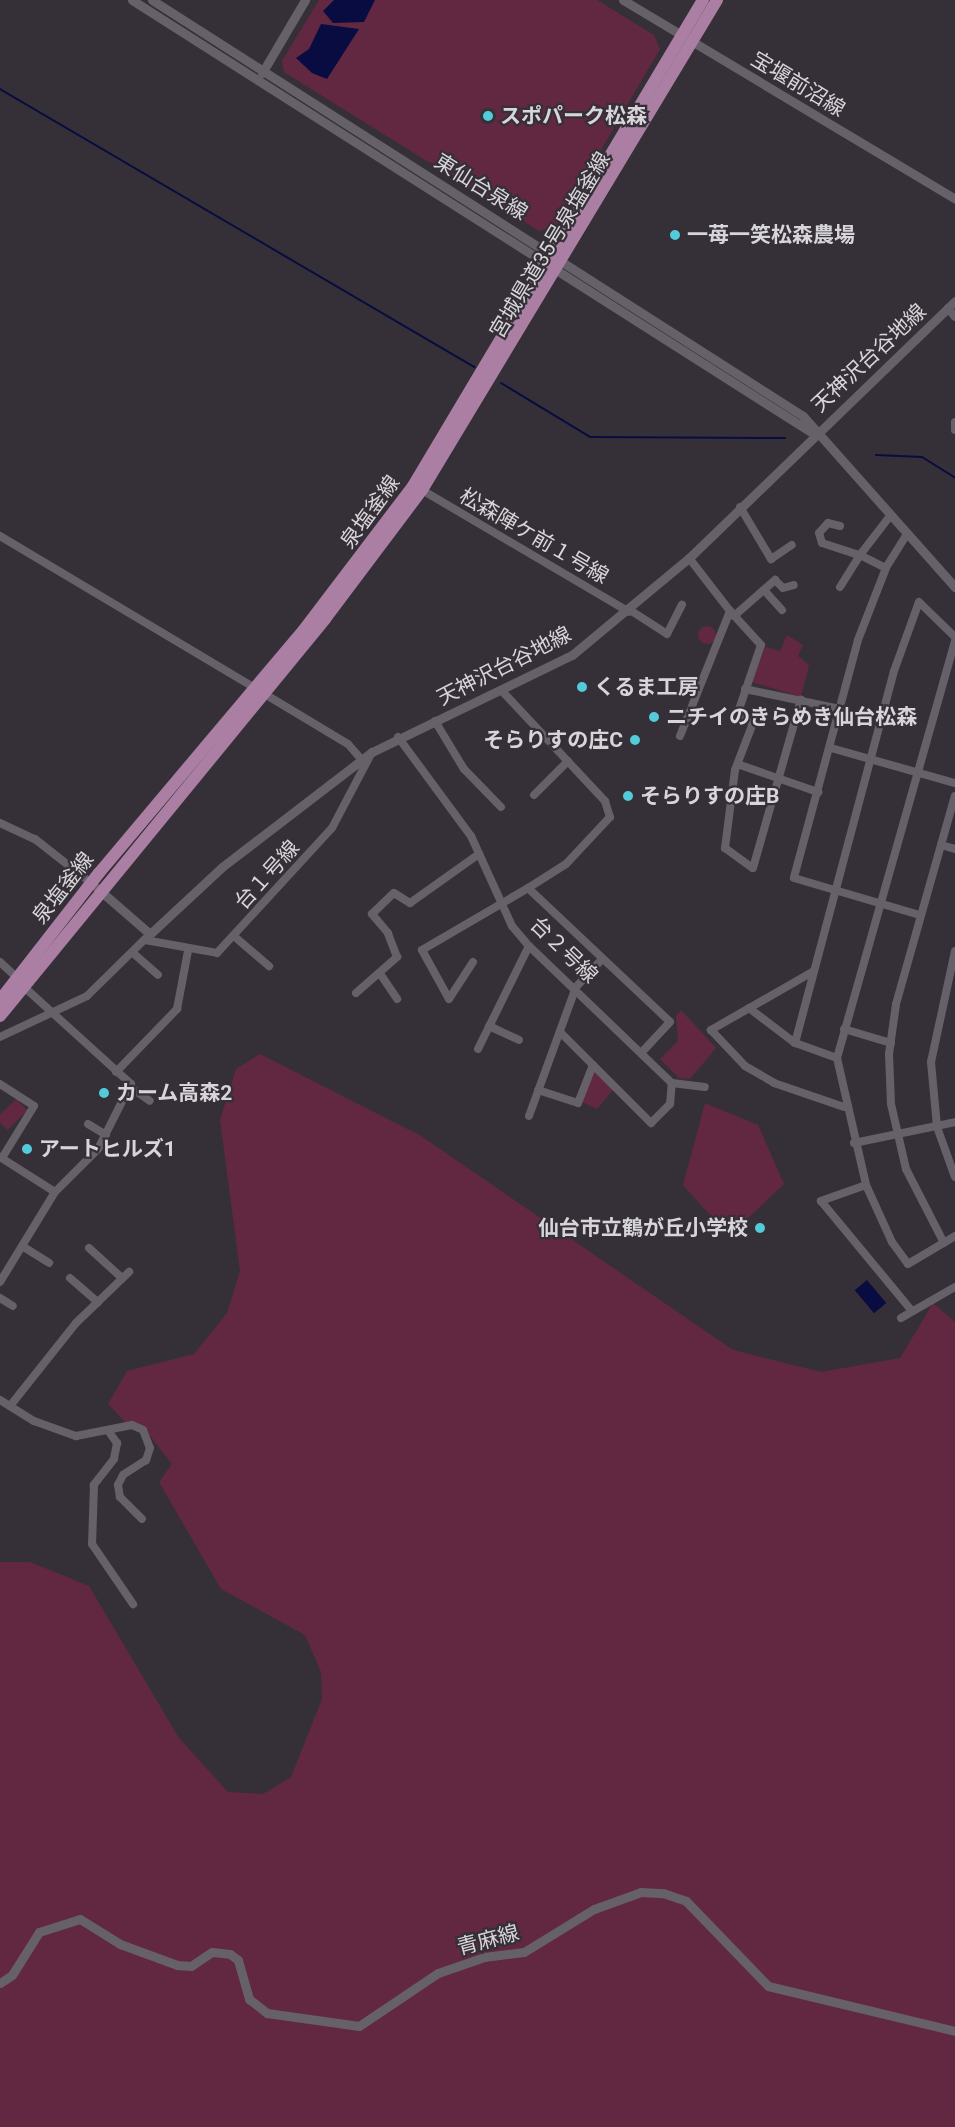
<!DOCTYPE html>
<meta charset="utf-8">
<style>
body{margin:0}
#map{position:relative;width:955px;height:2127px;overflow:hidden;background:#353037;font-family:Roboto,"Noto Sans JP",sans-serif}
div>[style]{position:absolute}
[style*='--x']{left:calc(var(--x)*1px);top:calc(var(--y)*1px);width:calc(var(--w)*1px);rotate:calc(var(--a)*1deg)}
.green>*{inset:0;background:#622841;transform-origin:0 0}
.round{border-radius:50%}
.water>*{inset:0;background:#090c41;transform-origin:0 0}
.stream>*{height:2px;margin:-1px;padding:0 1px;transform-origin:1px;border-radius:1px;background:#090c41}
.minor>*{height:8px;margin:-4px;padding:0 4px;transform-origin:4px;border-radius:4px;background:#666069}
.tertiary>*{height:9px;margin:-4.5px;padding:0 4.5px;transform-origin:4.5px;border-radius:4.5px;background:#666069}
.primary>*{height:12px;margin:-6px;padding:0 6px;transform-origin:6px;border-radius:6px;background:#ab7fa3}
.dots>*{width:16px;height:16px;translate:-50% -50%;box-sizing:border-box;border:3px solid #353037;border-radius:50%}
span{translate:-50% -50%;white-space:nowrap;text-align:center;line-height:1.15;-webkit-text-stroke:4.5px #353037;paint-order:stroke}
.street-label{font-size:21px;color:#d8d5da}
.poi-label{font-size:21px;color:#d8d5da;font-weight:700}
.left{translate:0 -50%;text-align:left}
.right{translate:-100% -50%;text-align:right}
</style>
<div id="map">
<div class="green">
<div style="clip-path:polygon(319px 0,597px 0,654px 35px,660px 49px,557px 225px,539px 231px,284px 72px,282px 61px)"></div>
<div class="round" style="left:698px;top:626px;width:18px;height:18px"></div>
<div style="clip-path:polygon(787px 635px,803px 645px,798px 656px,809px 665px,801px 697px,752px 682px,765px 647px,780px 651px)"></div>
<div style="clip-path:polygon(681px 1010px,716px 1048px,690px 1079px,679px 1078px,660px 1059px,678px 1041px,676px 1016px)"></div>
<div style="clip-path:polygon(260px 1054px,421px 1136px,733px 1350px,821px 1372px,900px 1358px,933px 1303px,955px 1322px,955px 2127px,0 2127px,0 1562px,30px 1562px,89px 1586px,179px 1738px,228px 1792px,263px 1794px,291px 1777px,322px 1699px,321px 1672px,305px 1635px,221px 1589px,159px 1482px,172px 1464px,144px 1428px,125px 1422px,108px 1404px,127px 1371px,194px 1354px,227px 1313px,240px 1271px,220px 1120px,236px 1069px)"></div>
<div style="clip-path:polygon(594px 1071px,613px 1090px,597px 1109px,582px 1102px)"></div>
<div style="left:16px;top:1099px;width:16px;height:28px;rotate:45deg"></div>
<div style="clip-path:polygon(705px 1103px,758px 1125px,784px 1184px,729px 1236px,683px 1185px)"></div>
</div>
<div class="water">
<div style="clip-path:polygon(334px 0,375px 0,364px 22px,333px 23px,323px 11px)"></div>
<div style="clip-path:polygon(321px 24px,359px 29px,327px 79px,312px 73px,296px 58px,309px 49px)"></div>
<div style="left:867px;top:1280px;width:30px;height:16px;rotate:50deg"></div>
</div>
<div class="stream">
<div style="--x:0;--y:89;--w:550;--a:30.39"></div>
<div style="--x:501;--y:383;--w:104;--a:31.2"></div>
<div style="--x:590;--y:437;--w:195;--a:0.3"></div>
<div style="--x:876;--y:455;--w:46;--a:2.5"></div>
<div style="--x:922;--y:457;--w:39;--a:32"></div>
</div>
<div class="minor">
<div style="--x:948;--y:308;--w:11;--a:52"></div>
<div style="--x:955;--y:422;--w:8;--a:90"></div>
<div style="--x:422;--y:490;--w:240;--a:30.5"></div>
<div style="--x:740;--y:507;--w:61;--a:59.2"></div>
<div style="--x:771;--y:559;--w:25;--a:-34"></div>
<div style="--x:840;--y:526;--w:12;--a:-166"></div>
<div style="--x:828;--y:523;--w:13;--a:132"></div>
<div style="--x:819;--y:533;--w:10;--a:73"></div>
<div style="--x:822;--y:543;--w:40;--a:18"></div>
<div style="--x:860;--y:555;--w:49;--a:-52.4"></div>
<div style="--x:907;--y:534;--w:40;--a:122"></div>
<div style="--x:886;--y:568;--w:77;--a:111.3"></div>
<div style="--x:858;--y:640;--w:246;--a:105.1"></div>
<div style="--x:794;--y:878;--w:131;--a:16.4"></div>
<div style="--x:0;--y:536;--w:297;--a:30.8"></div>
<div style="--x:840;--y:587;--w:38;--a:-58"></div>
<div style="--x:860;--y:555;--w:29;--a:27"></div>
<div style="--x:764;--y:590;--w:27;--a:48"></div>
<div style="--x:630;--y:610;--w:44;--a:33"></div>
<div style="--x:667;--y:634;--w:33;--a:-63"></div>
<div style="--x:730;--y:611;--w:46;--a:47.6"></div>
<div style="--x:761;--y:645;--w:71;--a:108.9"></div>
<div style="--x:738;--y:712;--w:19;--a:36"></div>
<div style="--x:753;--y:723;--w:50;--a:111"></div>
<div style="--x:735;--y:770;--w:79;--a:97.3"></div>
<div style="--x:725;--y:848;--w:34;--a:36"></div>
<div style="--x:753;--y:868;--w:175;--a:-74.1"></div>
<div style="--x:734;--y:616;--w:55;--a:-41.3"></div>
<div style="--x:775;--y:580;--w:11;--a:45"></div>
<div style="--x:783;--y:588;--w:11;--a:-15"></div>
<div style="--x:955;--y:641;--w:433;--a:105.8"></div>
<div style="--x:837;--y:1058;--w:130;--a:77.1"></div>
<div style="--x:866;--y:1185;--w:63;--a:65.5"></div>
<div style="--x:892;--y:1242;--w:27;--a:54"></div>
<div style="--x:908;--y:1264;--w:55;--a:-30.8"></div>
<div style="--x:745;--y:689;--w:98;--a:11.8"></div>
<div style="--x:502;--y:691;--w:151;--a:46.9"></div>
<div style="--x:605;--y:801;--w:17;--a:73"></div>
<div style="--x:610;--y:817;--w:64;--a:133.1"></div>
<div style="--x:566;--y:864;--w:45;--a:147.7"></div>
<div style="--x:263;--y:693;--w:99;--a:31"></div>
<div style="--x:348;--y:744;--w:20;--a:49"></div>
<div style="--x:435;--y:721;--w:56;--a:58.9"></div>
<div style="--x:464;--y:769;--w:53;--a:45.8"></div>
<div style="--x:680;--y:736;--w:135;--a:-68.2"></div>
<div style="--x:730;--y:611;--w:67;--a:-127.7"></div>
<div style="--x:398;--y:737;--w:123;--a:53.6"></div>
<div style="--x:471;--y:836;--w:99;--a:65.5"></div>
<div style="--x:512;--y:926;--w:26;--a:50"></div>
<div style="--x:529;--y:946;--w:198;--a:43.8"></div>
<div style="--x:672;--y:1083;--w:33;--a:7"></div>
<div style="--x:831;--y:748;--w:129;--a:15.8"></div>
<div style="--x:740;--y:765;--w:83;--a:19.1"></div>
<div style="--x:534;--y:795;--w:48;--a:-45"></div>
<div style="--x:0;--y:823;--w:38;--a:25"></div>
<div style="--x:35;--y:839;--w:71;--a:38.2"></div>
<div style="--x:941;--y:845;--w:15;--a:16"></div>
<div style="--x:235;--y:937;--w:45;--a:40.5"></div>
<div style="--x:145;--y:940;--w:73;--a:10.2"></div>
<div style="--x:217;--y:953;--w:170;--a:-47.4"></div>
<div style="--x:332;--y:828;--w:86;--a:-62.2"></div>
<div style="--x:955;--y:951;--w:114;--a:102.2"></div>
<div style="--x:931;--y:1062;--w:65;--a:84.7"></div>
<div style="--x:937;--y:1127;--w:53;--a:70.2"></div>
<div style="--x:133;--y:953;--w:33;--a:41"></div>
<div style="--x:0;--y:962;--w:23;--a:43"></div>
<div style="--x:473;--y:962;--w:44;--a:123"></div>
<div style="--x:449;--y:999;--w:56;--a:-118.9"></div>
<div style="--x:422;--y:950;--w:123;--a:-30.3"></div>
<div style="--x:528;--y:888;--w:195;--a:43.3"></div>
<div style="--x:670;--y:1022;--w:41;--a:133"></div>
<div style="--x:814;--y:971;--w:119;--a:150.2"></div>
<div style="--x:711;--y:1030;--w:50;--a:46.6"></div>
<div style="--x:745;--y:1066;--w:34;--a:30"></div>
<div style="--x:774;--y:1083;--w:74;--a:18.9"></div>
<div style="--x:381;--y:975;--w:29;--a:56"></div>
<div style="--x:356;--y:993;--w:55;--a:-41.3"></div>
<div style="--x:397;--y:957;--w:26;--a:-111"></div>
<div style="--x:388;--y:933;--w:25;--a:-130"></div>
<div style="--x:372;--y:914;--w:30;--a:-44"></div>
<div style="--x:394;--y:893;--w:19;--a:32"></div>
<div style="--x:410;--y:903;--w:85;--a:-35.4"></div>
<div style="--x:749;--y:1008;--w:58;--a:37.3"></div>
<div style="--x:489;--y:1026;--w:33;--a:25"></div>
<div style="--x:844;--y:1029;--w:49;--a:16.6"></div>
<div style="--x:560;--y:1032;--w:129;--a:45"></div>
<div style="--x:651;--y:1123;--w:27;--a:-45"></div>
<div style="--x:670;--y:1104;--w:21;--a:-85"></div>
<div style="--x:0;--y:1037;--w:96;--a:-25.2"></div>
<div style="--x:87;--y:996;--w:84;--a:-44.5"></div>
<div style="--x:478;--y:1049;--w:115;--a:-63.7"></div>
<div style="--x:837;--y:1058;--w:45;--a:-160.3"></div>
<div style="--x:795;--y:1043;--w:385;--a:-75.1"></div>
<div style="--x:894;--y:671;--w:73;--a:-70.1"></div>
<div style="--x:919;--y:602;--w:50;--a:44.2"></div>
<div style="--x:116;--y:1072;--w:88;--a:-45.9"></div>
<div style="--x:177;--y:1009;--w:59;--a:-79.3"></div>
<div style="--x:0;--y:1084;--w:40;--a:32.9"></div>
<div style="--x:34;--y:1106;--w:61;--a:121.6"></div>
<div style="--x:130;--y:1087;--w:24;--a:35"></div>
<div style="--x:538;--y:1090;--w:42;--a:18"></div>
<div style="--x:578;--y:1103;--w:41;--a:-68.5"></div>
<div style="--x:529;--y:1116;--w:137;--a:-70"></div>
<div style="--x:576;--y:987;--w:38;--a:-47"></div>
<div style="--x:88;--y:1124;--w:21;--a:31"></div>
<div style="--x:854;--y:1143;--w:103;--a:-11.7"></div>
<div style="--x:0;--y:1157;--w:65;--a:32.5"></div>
<div style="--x:866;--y:1185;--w:48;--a:160.4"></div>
<div style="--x:821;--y:1201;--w:143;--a:50.4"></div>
<div style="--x:944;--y:1243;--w:83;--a:-117.2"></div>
<div style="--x:906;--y:1169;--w:67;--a:-103"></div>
<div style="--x:891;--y:1104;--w:50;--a:-92.3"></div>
<div style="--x:889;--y:1054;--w:50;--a:-82"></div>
<div style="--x:896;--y:1004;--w:216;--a:-74.2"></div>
<div style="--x:22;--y:1246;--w:32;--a:32"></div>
<div style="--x:89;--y:1248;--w:45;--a:42.3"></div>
<div style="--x:70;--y:1278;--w:37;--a:41"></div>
<div style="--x:0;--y:1282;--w:105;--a:-58.6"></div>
<div style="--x:55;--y:1192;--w:61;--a:-45"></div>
<div style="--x:98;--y:1149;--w:73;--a:-63.1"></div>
<div style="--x:131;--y:1084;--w:144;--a:-137.8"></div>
<div style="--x:0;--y:1298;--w:15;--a:32"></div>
<div style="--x:901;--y:1318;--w:62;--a:-29.9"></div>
<div style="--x:0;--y:1400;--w:40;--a:32"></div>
<div style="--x:34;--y:1421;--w:45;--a:19.7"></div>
<div style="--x:76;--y:1436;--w:57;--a:-11.1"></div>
<div style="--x:132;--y:1425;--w:12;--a:24"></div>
<div style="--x:143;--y:1430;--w:19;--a:69"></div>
<div style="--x:150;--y:1448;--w:13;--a:108"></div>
<div style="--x:146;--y:1460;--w:27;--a:147"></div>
<div style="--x:123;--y:1475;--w:11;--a:117"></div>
<div style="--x:118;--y:1485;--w:12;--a:81"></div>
<div style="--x:120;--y:1497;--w:31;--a:45"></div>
<div style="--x:10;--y:1406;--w:106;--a:-51.5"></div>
<div style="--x:76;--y:1323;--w:74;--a:-43.9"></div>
<div style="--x:109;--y:1432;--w:14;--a:54"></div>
<div style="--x:117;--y:1443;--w:16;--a:101"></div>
<div style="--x:114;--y:1459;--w:33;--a:128"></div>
<div style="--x:94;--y:1485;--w:59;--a:91.9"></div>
<div style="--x:92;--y:1544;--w:73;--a:55.7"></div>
</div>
<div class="tertiary">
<div style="--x:132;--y:0;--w:808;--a:32.47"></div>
<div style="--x:152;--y:0;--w:773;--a:32.58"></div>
<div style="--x:803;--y:416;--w:229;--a:48.4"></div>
<div style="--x:623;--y:0;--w:387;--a:30.9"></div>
<div style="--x:262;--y:73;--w:85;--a:-59.5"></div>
<div style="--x:97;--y:888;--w:70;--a:41"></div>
<div style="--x:150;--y:934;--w:98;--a:-42.9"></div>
<div style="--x:222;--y:867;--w:189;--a:-37.5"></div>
<div style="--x:372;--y:752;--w:222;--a:-25.9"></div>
<div style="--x:572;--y:655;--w:152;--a:-39.7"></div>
<div style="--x:689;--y:558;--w:370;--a:-44"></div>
<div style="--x:0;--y:1983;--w:14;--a:-34"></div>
<div style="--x:12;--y:1975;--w:51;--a:-57.9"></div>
<div style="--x:39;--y:1932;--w:43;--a:-17.6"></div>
<div style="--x:80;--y:1919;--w:47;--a:32"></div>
<div style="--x:120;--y:1944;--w:61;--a:20.2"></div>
<div style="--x:177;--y:1965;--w:14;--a:4"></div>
<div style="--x:191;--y:1966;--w:25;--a:-34"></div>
<div style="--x:212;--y:1952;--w:18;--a:6"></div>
<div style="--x:230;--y:1954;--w:10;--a:37"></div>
<div style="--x:238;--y:1960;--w:41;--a:74.2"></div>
<div style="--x:249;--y:1999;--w:23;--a:38"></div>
<div style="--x:267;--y:2013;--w:93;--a:8"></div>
<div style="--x:359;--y:2026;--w:95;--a:-33.9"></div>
<div style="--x:438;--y:1973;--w:49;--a:-19.2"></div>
<div style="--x:484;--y:1957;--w:40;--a:-7.1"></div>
<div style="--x:524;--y:1952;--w:82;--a:-31.6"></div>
<div style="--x:594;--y:1909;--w:50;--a:-19.9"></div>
<div style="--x:641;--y:1892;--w:22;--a:3"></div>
<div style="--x:663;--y:1893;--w:24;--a:19"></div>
<div style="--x:686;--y:1901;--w:118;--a:46"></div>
<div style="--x:768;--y:1986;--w:192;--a:13.5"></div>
</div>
<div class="primary">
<div style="--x:0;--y:1000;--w:161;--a:-52.1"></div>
<div style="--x:99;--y:873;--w:317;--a:-49.9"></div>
<div style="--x:303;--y:631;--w:182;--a:-52.8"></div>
<div style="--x:413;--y:486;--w:566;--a:-59.18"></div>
<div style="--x:0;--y:1016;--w:513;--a:-50.69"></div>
<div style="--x:325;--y:619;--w:161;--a:-53.1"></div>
<div style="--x:422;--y:490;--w:572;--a:-58.95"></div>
</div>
<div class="dots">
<div style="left:488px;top:116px;background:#53cbda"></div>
<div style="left:675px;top:235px;background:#53cbda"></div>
<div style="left:582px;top:687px;background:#53cbda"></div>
<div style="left:654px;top:717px;background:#53cbda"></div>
<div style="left:635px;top:740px;background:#53cbda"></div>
<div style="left:628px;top:796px;background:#53cbda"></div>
<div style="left:104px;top:1093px;background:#53cbda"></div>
<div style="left:27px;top:1149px;background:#53cbda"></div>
<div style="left:760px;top:1228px;background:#53cbda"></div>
</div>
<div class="street-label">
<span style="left:798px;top:84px;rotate:31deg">宝堰前沼線</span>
<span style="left:481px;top:187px;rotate:32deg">東仙台泉線</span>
<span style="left:550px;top:245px;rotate:-59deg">宮城県道35号泉塩釜線</span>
<span style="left:869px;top:358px;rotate:-43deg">天神沢台谷地線</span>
<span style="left:370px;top:512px;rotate:-54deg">泉塩釜線</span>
<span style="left:534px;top:536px;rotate:30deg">松森陣ケ前１号線</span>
<span style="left:504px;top:666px;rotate:-27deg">天神沢台谷地線</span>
<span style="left:267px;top:875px;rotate:-48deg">台１号線</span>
<span style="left:63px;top:888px;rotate:-52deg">泉塩釜線</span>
<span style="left:564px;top:950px;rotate:44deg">台２号線</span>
<span style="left:488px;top:1940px;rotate:-15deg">青麻線</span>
</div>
<div class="poi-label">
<span class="left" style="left:500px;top:116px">スポパーク松森</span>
<span class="left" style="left:687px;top:235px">一苺一笑松森農場</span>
<span class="left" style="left:594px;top:687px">くるま工房</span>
<span class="left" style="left:666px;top:717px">ニチイのきらめき仙台松森</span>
<span class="right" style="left:623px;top:740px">そらりすの庄C</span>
<span class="left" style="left:640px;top:796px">そらりすの庄B</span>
<span class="left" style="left:116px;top:1093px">カーム高森2</span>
<span class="left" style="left:39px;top:1149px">アートヒルズ1</span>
<span class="right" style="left:748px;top:1228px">仙台市立鶴が丘小学校</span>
</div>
</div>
